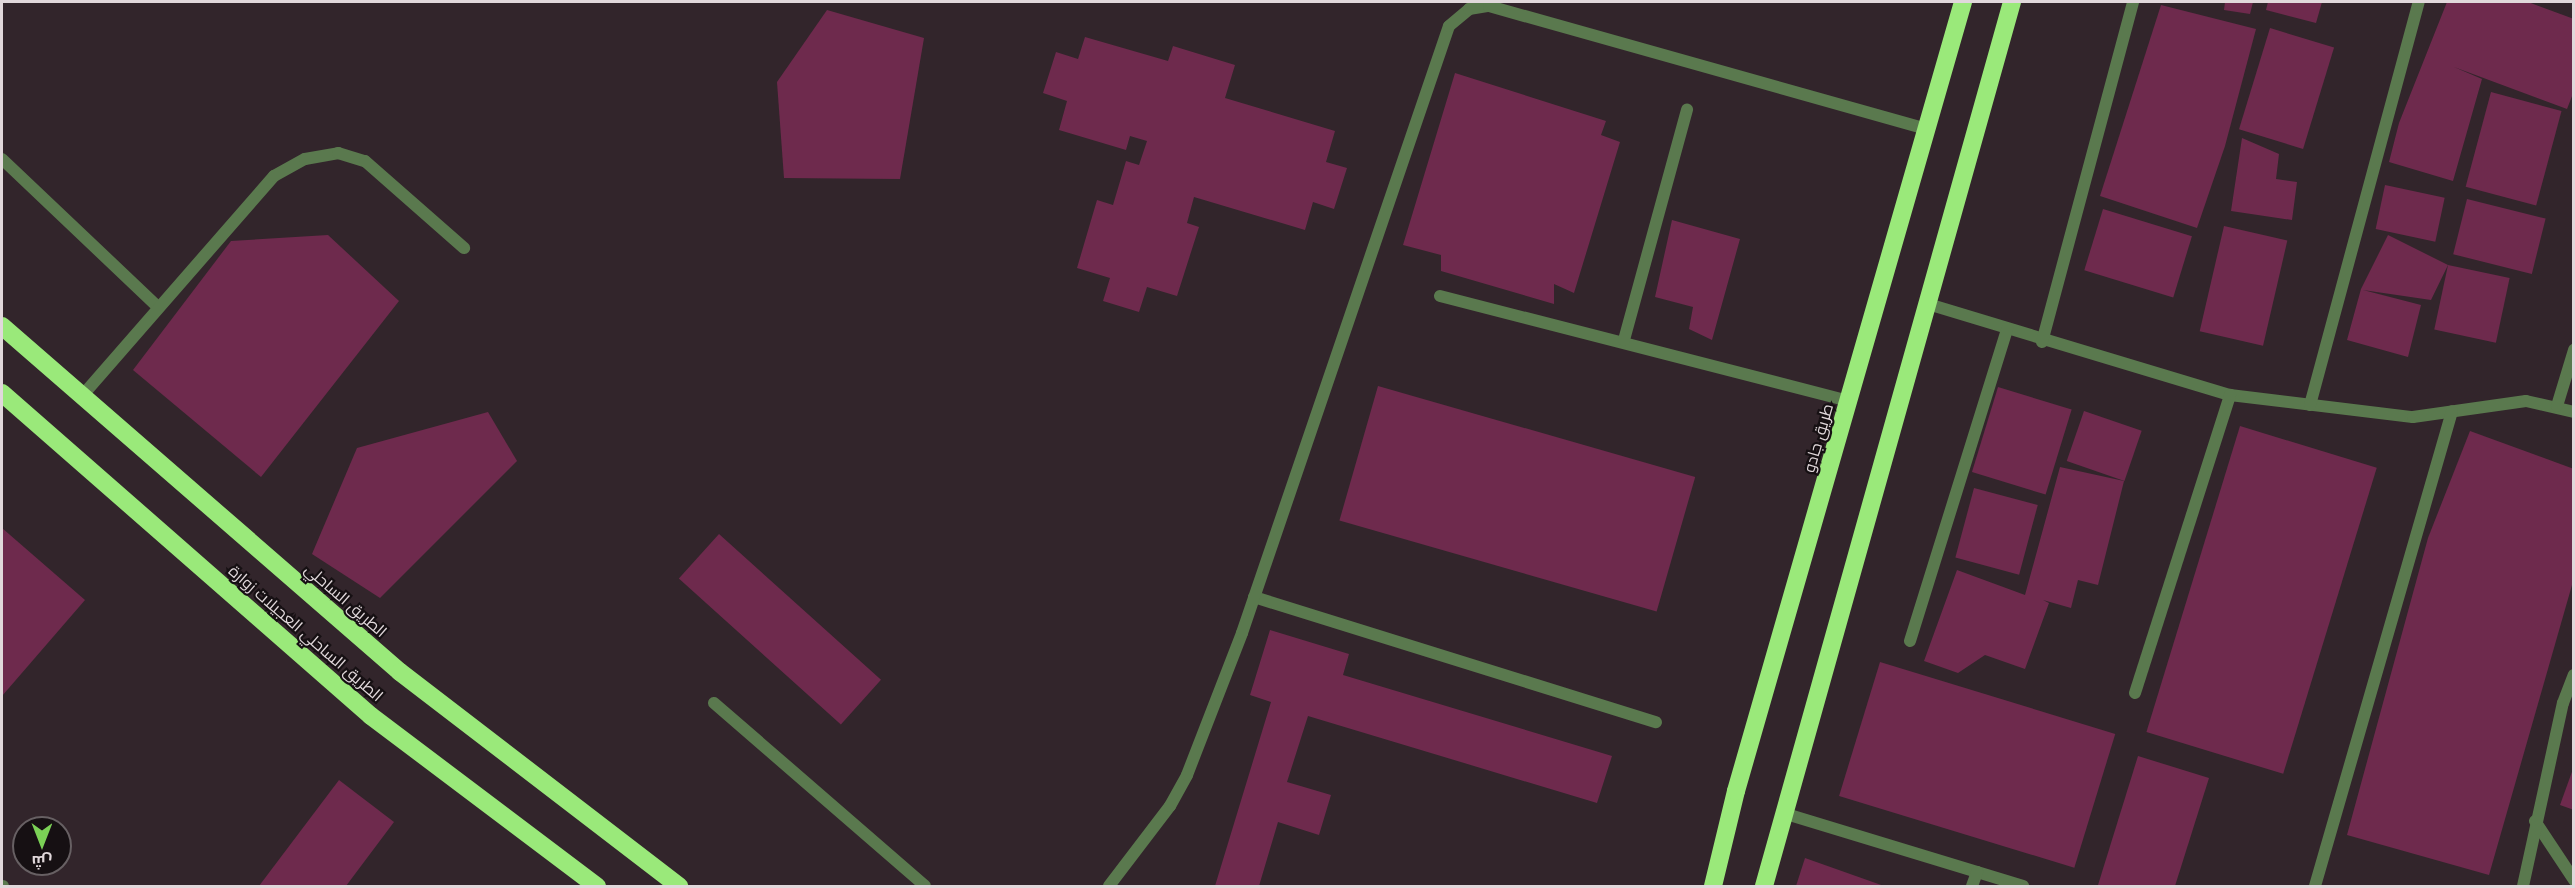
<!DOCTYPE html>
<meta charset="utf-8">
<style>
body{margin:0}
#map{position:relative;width:2575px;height:888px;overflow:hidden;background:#32252b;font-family:Lato,Cairo,sans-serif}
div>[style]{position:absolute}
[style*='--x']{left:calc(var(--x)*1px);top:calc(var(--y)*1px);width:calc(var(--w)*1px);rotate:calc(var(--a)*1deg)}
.building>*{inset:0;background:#6e2a4d;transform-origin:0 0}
.lane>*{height:12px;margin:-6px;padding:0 6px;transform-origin:6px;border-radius:6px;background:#5a794e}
.street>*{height:12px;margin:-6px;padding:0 6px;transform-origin:6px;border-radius:6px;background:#5a794e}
.highway>*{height:18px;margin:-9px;padding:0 9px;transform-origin:9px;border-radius:9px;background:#9ae97a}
span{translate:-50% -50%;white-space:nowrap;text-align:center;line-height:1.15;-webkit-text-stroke:4.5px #161013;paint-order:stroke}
.street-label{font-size:16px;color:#e1d8db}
.frame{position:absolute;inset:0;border:3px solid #e1d8db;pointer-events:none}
.north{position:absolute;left:12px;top:816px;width:60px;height:60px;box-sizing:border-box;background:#161013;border:2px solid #676063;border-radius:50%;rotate:180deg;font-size:16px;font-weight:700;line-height:24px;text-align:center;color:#e1d8db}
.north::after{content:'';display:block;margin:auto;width:21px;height:27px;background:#7bd156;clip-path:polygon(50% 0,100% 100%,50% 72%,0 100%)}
</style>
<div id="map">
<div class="building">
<div style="clip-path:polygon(2225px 2px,2253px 2px,2250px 14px,2224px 10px)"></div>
<div style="clip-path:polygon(2268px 2px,2322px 2px,2316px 23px,2266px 10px)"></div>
<div style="clip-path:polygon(2447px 2px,2528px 2px,2574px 19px,2574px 91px,2567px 109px,2454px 67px,2482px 79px,2453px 181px,2389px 162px,2399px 123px)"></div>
<div style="clip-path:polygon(2161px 5px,2256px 29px,2225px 146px,2197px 228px,2100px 196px)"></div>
<div style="clip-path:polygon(827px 10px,924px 38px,900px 179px,784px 178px,777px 82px)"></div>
<div style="left:2270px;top:28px;width:67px;height:106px;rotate:17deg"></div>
<div style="clip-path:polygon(1085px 37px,1168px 61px,1173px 46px,1235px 65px,1225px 98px,1335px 131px,1326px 162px,1347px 168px,1334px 209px,1313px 202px,1305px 230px,1194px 197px,1187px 223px,1199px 227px,1177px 296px,1147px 287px,1139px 312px,1103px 301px,1110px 278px,1077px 268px,1097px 200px,1113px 205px,1126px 161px,1139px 165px,1147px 141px,1130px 136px,1126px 150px,1059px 130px,1067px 101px,1043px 93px,1056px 52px,1078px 59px)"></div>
<div style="clip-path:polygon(1455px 73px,1606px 121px,1601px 135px,1620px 142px,1574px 293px,1554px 284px,1554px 304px,1441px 271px,1441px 255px,1403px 245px)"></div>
<div style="left:2491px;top:92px;width:73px;height:98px;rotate:15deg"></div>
<div style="clip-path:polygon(2242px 138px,2279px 154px,2276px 179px,2297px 182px,2292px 220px,2231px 211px)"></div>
<div style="left:2385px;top:185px;width:61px;height:45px;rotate:12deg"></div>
<div style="left:2467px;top:199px;width:81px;height:57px;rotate:14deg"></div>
<div style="left:2103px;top:209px;width:93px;height:64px;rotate:17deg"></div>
<div style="clip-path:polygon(1672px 220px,1740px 239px,1712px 340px,1689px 329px,1693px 307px,1655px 297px)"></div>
<div style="left:2224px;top:226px;width:65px;height:108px;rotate:13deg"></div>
<div style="clip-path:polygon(328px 235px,399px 301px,261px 477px,133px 370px,231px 241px)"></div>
<div style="clip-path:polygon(2388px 235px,2448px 265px,2431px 300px,2363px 290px,2421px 305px,2408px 357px,2347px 340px,2361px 289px)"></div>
<div style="left:2448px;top:265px;width:63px;height:66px;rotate:12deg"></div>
<div style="left:1378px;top:386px;width:330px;height:140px;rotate:16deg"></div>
<div style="left:1998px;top:387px;width:77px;height:89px;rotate:17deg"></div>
<div style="left:2084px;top:411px;width:61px;height:53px;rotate:19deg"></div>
<div style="clip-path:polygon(488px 412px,517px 461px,380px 598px,312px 554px,357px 448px)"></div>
<div style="left:2240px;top:426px;width:143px;height:320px;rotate:17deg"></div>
<div style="clip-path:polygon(2470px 431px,2574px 469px,2574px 578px,2489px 875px,2347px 835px,2428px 538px)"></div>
<div style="clip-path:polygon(2060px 467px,2124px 481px,2098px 585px,2078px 580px,2071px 608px,2043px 600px,2049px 603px,2025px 669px,1985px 655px,1958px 673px,1924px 661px,1957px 570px,2025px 595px)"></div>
<div style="left:1974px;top:488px;width:66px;height:72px;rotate:15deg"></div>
<div style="clip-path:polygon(2px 528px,85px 600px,2px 696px)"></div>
<div style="left:719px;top:534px;width:218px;height:60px;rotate:42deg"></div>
<div style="clip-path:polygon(1270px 630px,1349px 654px,1343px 675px,1612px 756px,1597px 803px,1308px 716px,1287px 782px,1331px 795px,1319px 835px,1278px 822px,1259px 886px,1215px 886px,1271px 702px,1250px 695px)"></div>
<div style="left:1880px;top:662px;width:246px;height:140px;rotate:17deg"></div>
<div style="clip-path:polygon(2138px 756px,2209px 778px,2175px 886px,2098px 885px)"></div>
<div style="clip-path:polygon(2573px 769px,2574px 769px,2574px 810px,2560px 805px)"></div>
<div style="clip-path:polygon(339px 780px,394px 822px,346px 886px,259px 886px)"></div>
<div style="clip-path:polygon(1805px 858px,1884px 886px,1796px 886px)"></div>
</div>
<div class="lane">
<div style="--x:1440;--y:296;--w:422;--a:14.4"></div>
<div style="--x:1624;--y:340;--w:239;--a:-74.7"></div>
<div style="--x:714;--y:703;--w:279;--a:40.9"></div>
</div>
<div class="street">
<div style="--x:2;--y:159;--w:214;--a:43.5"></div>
<div style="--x:1928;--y:304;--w:315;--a:16.8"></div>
<div style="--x:2230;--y:395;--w:184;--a:6.9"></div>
<div style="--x:2413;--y:417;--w:114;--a:-8.1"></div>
<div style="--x:2526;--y:401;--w:49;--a:12.9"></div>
<div style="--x:2042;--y:342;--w:352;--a:-75"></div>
<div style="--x:82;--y:396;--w:292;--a:-48.9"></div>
<div style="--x:274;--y:176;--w:35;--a:-29"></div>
<div style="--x:305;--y:159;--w:34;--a:-10"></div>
<div style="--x:338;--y:153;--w:28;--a:17"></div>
<div style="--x:365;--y:161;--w:132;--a:41.3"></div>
<div style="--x:2310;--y:405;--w:417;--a:-74.9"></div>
<div style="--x:2557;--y:406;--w:59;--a:-73.1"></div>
<div style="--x:1254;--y:597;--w:421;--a:17.3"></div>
<div style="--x:1910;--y:641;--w:327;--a:-72.7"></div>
<div style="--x:2135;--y:693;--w:313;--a:-72.3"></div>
<div style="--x:1783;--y:813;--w:251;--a:16.9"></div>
<div style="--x:2535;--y:821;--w:71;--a:56.5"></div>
<div style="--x:2;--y:886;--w:1;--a:0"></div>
<div style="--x:1109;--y:886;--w:101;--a:-52.7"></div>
<div style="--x:1170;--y:806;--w:35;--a:-61"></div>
<div style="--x:1187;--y:775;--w:152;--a:-68.8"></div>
<div style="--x:1242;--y:633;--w:641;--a:-71.17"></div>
<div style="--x:1449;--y:26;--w:26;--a:-40"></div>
<div style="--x:1469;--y:9;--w:20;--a:-9"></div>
<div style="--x:1489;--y:6;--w:455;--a:15.7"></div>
<div style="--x:1972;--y:886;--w:15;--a:-70"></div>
<div style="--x:2315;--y:886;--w:494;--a:-73.9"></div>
<div style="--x:2523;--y:886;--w:187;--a:-77.7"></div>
<div style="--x:2563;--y:703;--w:30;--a:-69"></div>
</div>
<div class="highway">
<div style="--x:2;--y:326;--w:527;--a:41"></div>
<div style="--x:400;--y:672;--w:352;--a:37.5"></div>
<div style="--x:2;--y:393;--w:490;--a:41.2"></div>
<div style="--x:371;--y:716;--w:283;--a:37"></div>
<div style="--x:1713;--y:886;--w:98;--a:-76.4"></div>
<div style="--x:1736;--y:791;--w:821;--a:-73.95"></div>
<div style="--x:1764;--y:886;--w:918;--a:-74.33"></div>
</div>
<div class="street-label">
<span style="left:1818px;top:438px;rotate:-74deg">طريق جادو</span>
<span style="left:346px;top:600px;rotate:41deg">الطريق الساحلي</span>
<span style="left:306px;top:633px;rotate:41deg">الطريق الساحلي العجيلات زوارة</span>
</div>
<div class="frame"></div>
<div class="north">ش</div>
</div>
